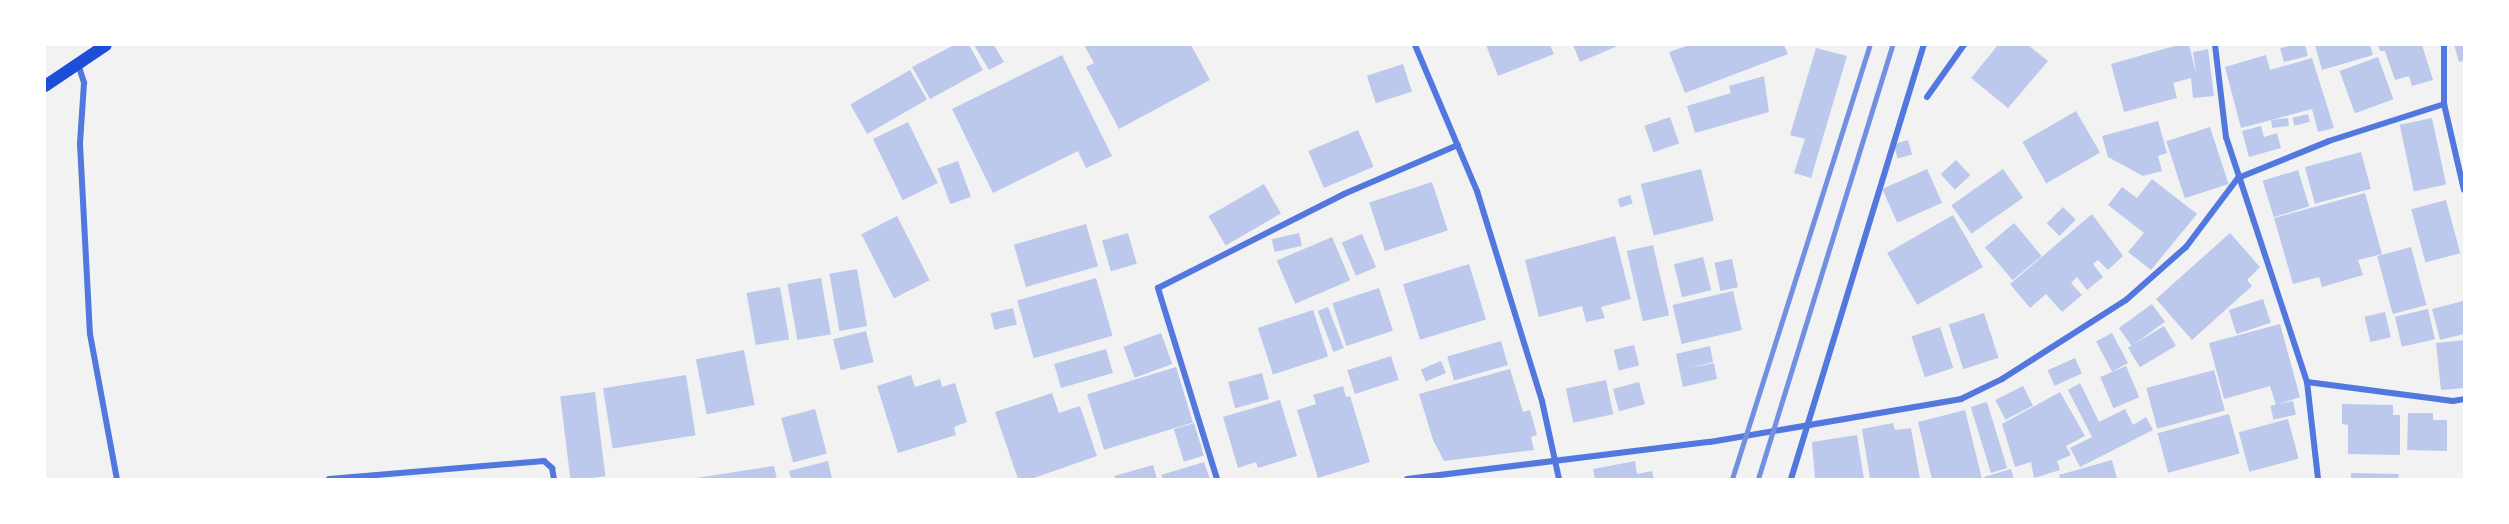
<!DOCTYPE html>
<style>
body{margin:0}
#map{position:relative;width:2509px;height:524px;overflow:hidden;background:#f2f2f2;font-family:"Open Sans",sans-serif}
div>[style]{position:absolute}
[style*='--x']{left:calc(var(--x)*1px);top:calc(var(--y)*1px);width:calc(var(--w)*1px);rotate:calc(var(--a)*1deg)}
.building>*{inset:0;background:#bdc9ec;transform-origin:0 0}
.minor>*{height:6px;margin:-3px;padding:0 3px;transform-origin:3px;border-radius:3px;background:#5277de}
.secondary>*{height:12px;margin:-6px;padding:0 6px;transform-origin:6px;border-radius:6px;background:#1d4ed8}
.rail>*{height:4.5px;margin:-2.25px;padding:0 2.25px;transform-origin:2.25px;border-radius:2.25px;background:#7290e2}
span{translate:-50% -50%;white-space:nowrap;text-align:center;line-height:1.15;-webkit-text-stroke:6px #fff;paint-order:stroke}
.frame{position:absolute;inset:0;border:46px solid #fff;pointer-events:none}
</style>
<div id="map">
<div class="building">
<div style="clip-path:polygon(954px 45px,969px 45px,983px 70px,930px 99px,912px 67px)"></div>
<div style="clip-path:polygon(974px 45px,994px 45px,1004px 62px,989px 70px)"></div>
<div style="clip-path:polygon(1084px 45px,1191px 45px,1210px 80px,1119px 129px,1086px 67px,1094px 63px)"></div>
<div style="clip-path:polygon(1486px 45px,1550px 45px,1554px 54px,1498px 76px)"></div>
<div style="clip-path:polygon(1573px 45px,1620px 45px,1580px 62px)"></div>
<div style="clip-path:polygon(1689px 45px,1784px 45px,1788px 54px,1685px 93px,1669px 52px)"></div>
<div style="clip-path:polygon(1998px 45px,2028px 45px,2048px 61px,2008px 108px,1971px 78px)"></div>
<div style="clip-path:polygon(2178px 45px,2189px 45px,2196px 73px,2193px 52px,2208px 49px,2214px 96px,2193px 98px,2191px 78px,2173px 83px,2177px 98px,2124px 112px,2111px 64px)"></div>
<div style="clip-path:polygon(2293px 45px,2305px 45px,2308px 56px,2284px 62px,2280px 48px)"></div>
<div style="clip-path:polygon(2315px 45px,2370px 45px,2373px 55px,2322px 70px)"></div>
<div style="clip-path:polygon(2378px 45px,2422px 45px,2433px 80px,2412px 86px,2409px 76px,2395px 80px,2385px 51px,2380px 51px)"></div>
<div style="clip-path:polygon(2454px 45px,2464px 45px,2464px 61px,2459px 62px)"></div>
<div style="clip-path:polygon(1816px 48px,1847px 56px,1811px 178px,1794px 173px,1805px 139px,1790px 135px)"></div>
<div style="clip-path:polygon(1062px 55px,1112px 156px,1086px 168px,1078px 151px,993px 193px,952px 109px)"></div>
<div style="clip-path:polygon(2266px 55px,2270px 70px,2312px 58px,2334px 128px,2318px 132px,2312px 109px,2241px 128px,2225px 67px)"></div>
<div style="left:2378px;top:57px;width:45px;height:41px;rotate:70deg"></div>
<div style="left:1403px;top:64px;width:29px;height:38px;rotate:72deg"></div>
<div style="left:910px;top:70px;width:34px;height:69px;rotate:60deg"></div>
<div style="clip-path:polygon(1764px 76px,1769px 112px,1695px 133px,1687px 106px,1731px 93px,1729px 86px)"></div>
<div style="left:2076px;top:111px;width:48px;height:62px;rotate:60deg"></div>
<div style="left:2308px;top:114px;width:8px;height:16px;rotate:76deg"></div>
<div style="left:1670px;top:117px;width:28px;height:27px;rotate:71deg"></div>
<div style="left:2288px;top:118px;width:8px;height:17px;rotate:83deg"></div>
<div style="left:2432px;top:118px;width:68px;height:33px;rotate:78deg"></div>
<div style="clip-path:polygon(2158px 121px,2167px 153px,2158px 156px,2162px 171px,2143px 176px,2108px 157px,2102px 136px)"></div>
<div style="left:908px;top:122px;width:68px;height:39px;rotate:64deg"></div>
<div style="clip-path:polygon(2261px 126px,2264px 137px,2277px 133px,2281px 148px,2249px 157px,2242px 131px)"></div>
<div style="left:2210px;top:127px;width:60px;height:46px;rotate:72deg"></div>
<div style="left:1358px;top:130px;width:40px;height:54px;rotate:67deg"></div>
<div style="left:1908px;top:140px;width:15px;height:15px;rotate:74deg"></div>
<div style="left:2361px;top:152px;width:38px;height:58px;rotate:75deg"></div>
<div style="left:1956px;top:160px;width:21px;height:21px;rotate:47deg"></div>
<div style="left:958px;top:161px;width:38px;height:22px;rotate:70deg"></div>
<div style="left:1701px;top:169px;width:53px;height:62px;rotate:76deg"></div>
<div style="left:1927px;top:169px;width:37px;height:49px;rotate:66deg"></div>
<div style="left:2003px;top:169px;width:35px;height:63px;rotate:55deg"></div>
<div style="left:2298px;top:170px;width:38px;height:37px;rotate:73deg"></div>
<div style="clip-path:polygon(2152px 179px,2197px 214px,2151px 270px,2128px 252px,2144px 233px,2108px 205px,2122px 187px,2137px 198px)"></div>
<div style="left:1432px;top:182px;width:51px;height:66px;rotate:72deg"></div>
<div style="left:1264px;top:184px;width:34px;height:64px;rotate:60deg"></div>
<div style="clip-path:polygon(2365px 193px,2382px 254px,2358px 260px,2363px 275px,2322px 287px,2319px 277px,2293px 284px,2274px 218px)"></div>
<div style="left:1630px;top:195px;width:9px;height:13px;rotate:72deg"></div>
<div style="left:2446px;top:200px;width:55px;height:36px;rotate:75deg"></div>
<div style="left:2063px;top:207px;width:18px;height:23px;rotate:45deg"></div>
<div style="clip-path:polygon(2092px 214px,2123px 256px,2108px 270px,2098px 260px,2093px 264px,2103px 277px,2087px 290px,2077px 277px,2071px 283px,2082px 295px,2062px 312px,2046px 294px,2030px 308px,2010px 284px)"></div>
<div style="left:1953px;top:215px;width:60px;height:76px;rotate:60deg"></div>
<div style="left:897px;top:216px;width:72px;height:40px;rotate:63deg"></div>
<div style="left:2014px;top:223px;width:43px;height:38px;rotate:50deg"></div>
<div style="left:1086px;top:224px;width:44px;height:75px;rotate:74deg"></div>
<div style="left:1128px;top:233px;width:32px;height:27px;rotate:74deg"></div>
<div style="left:1299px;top:233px;width:13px;height:28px;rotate:77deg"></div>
<div style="clip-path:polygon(2230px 233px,2260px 267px,2247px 280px,2252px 286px,2192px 340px,2156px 299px)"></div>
<div style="left:1362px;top:234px;width:36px;height:22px;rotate:67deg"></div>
<div style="clip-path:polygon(1615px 236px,1631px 299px,1601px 307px,1605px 318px,1586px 322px,1582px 306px,1539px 317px,1525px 260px)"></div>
<div style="left:1332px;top:237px;width:47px;height:60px;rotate:67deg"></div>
<div style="left:1653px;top:245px;width:72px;height:27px;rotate:77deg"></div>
<div style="left:2411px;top:247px;width:60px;height:35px;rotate:75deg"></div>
<div style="left:1703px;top:257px;width:34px;height:30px;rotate:76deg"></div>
<div style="left:1732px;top:259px;width:29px;height:18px;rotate:78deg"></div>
<div style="left:1469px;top:264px;width:58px;height:69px;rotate:73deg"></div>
<div style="left:857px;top:269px;width:58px;height:28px;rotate:80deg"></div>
<div style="left:821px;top:278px;width:57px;height:34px;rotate:80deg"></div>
<div style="left:1096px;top:278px;width:60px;height:82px;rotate:74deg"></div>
<div style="left:780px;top:287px;width:53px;height:34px;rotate:80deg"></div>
<div style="left:1379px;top:288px;width:45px;height:49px;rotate:72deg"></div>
<div style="left:1733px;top:291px;width:40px;height:62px;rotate:77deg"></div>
<div style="left:2263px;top:299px;width:25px;height:36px;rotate:72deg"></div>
<div style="clip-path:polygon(2463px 301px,2464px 334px,2440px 340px,2432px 309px)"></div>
<div style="left:2152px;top:304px;width:22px;height:41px;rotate:54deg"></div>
<div style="left:1328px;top:307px;width:44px;height:11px;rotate:69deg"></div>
<div style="left:1013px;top:308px;width:17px;height:23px;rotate:77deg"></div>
<div style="left:2428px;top:309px;width:31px;height:34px;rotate:77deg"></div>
<div style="left:1313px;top:310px;width:49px;height:58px;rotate:72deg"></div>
<div style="left:2385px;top:312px;width:26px;height:21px;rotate:77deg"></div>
<div style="left:1984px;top:313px;width:47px;height:37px;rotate:72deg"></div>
<div style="clip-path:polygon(2280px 324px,2300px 397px,2276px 405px,2270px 386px,2224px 399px,2209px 343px)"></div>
<div style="left:2164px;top:326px;width:23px;height:42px;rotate:59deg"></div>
<div style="left:1940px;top:327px;width:43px;height:30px;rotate:72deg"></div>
<div style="left:866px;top:331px;width:32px;height:34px;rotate:76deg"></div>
<div style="left:1161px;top:333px;width:33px;height:40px;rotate:70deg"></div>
<div style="left:2112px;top:333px;width:34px;height:18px;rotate:62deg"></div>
<div style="clip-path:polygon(2464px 340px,2464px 388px,2441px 390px,2436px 343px)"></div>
<div style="left:1501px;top:341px;width:25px;height:56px;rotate:74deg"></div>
<div style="left:1634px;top:345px;width:21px;height:21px;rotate:76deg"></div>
<div style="clip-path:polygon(1710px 346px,1713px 362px,1689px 368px,1714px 363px,1717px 379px,1683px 387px,1676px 354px)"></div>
<div style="left:1106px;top:349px;width:25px;height:54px;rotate:74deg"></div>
<div style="left:744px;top:350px;width:56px;height:49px;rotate:79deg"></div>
<div style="left:1391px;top:356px;width:25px;height:46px;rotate:72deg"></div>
<div style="left:2075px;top:358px;width:17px;height:30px;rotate:66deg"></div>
<div style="left:1441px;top:361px;width:13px;height:22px;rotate:67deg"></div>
<div style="left:2126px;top:366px;width:34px;height:28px;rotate:67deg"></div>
<div style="left:1176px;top:367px;width:58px;height:93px;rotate:73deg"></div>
<div style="clip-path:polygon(1510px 369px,1523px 412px,1530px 410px,1537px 435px,1531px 437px,1534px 450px,1444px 461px,1433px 440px,1419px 394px)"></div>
<div style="left:2214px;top:370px;width:42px;height:70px;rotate:75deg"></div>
<div style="left:1262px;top:373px;width:27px;height:35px;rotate:75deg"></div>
<div style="left:686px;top:375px;width:61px;height:84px;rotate:81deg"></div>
<div style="clip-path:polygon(911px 375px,915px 387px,940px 379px,942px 387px,955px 383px,967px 422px,954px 427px,956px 435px,898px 453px,877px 386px)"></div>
<div style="left:1606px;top:380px;width:35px;height:41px;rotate:78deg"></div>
<div style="left:1639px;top:382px;width:23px;height:27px;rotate:75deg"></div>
<div style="clip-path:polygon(2080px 383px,2099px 422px,2125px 409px,2133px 425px,2146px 417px,2153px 430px,2080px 467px,2070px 448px,2092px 437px,2068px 390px)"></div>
<div style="clip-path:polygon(1343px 386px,1346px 397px,1350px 396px,1370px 462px,1318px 478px,1297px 410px,1316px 404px,1313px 395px)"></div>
<div style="left:2023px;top:386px;width:22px;height:31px;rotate:63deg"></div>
<div style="left:595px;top:392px;width:85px;height:35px;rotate:83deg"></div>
<div style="clip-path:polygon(2060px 392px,2085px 436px,2066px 446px,2071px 455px,2057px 461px,2060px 470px,2034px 478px,2031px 462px,2015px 467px,2002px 424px)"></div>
<div style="clip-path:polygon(1052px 393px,1059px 413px,1080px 406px,1097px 456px,1031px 479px,1018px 479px,995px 412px)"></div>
<div style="clip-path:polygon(1280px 400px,1297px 456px,1258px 468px,1256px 462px,1238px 468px,1223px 417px)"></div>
<div style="left:2293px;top:401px;width:14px;height:23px;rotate:78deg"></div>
<div style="left:1987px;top:402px;width:69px;height:17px;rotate:73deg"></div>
<div style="clip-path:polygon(2342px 404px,2393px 405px,2393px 415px,2400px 415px,2400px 455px,2348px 454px,2348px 425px,2342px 424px)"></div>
<div style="left:815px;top:409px;width:46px;height:35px;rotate:75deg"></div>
<div style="clip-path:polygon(1965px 410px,1982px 479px,1932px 479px,1918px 422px)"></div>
<div style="clip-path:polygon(2408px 413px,2433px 413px,2433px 420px,2447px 420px,2447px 451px,2407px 450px)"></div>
<div style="left:2229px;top:414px;width:41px;height:74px;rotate:75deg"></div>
<div style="left:2288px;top:419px;width:41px;height:51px;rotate:75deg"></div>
<div style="left:1194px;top:423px;width:34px;height:21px;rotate:73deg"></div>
<div style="clip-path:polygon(1893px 423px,1895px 430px,1911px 428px,1920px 479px,1870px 478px,1862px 429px)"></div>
<div style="clip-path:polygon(1857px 435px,1864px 479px,1815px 479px,1812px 442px)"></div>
<div style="clip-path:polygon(2112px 460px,2117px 479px,2060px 479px,2059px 475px)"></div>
<div style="clip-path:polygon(828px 461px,832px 479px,791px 479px,789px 471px)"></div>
<div style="clip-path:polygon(1635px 461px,1637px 474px,1652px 471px,1654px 479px,1595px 479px,1593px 469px)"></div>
<div style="clip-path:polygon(1204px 462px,1210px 479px,1163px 479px,1161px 475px)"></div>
<div style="clip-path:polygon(1153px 465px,1157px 479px,1115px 479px,1114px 476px)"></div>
<div style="clip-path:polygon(774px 466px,777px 479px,696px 479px,696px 478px)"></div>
<div style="clip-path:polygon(2011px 469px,2014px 479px,1985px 479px,1984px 477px)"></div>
<div style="clip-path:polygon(2351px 473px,2399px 474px,2398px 479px,2351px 479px)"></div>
</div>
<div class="minor">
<div style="--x:1415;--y:45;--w:159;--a:67"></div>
<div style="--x:1477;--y:191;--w:220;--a:72.8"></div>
<div style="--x:1542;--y:401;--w:80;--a:77.7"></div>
<div style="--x:2215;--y:45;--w:93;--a:83.2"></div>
<div style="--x:2226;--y:137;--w:258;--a:71.7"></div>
<div style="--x:2307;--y:382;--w:98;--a:83.5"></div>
<div style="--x:2444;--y:45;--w:59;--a:90"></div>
<div style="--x:2444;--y:104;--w:88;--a:76.9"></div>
<div style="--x:78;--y:64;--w:20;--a:72"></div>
<div style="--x:84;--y:83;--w:61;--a:93.8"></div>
<div style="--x:80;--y:144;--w:190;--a:87"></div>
<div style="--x:90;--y:334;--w:147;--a:79.5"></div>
<div style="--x:1927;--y:97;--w:64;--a:-54.6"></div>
<div style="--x:2307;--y:382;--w:147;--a:7.4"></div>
<div style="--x:2453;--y:401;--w:11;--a:-10"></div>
<div style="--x:329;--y:479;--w:216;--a:-4.8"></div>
<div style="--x:544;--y:461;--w:11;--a:41"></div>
<div style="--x:552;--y:468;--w:11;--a:80"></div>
<div style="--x:1217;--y:479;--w:200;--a:-107.2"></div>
<div style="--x:1158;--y:288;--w:208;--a:-26.8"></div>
<div style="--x:1344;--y:194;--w:124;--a:-23.3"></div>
<div style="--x:1407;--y:479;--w:305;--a:-7"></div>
<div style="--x:1710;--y:442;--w:255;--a:-9.7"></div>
<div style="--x:1961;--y:399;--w:46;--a:-26"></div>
<div style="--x:2002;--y:379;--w:147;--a:-32.5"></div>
<div style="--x:2126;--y:300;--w:80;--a:-41.5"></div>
<div style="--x:2186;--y:247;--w:86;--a:-53"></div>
<div style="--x:2238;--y:178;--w:98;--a:-22.1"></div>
<div style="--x:2329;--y:141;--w:121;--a:-17.8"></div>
<div style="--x:1791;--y:479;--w:454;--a:-73"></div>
</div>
<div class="secondary">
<div style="--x:45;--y:86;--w:73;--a:-33.9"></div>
</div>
<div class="rail">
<div style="--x:1732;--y:479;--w:455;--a:-72.4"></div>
<div style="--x:1758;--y:479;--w:454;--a:-72.8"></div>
</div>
<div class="frame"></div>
</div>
